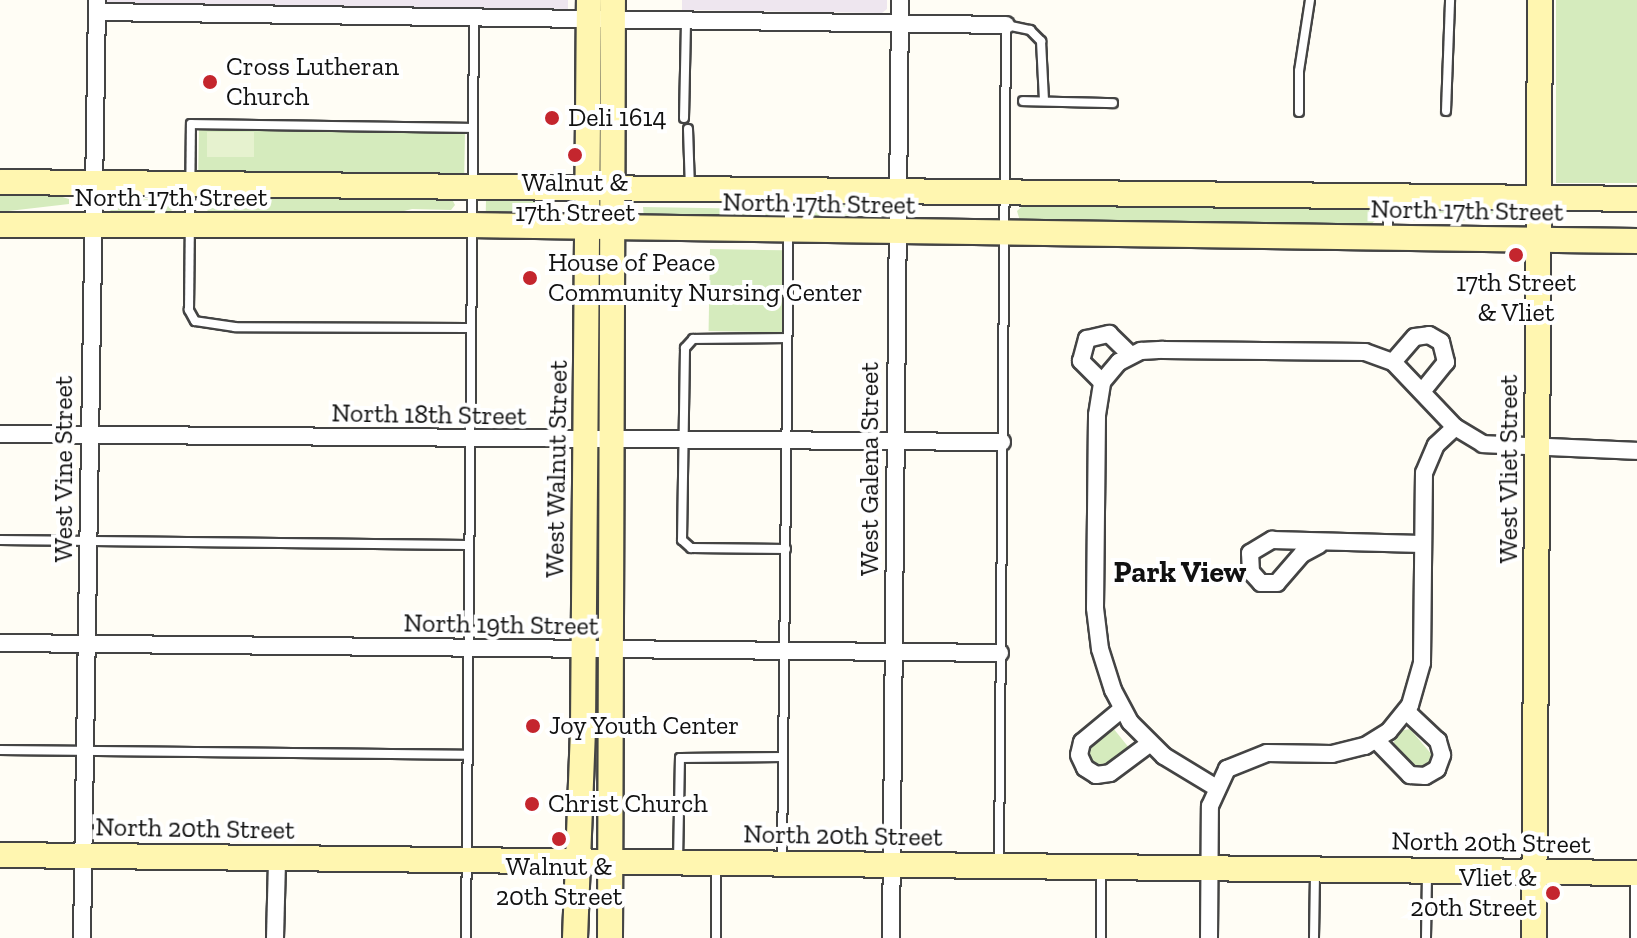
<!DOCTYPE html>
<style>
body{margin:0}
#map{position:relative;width:1637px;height:938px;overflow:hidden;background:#fffdf5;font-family:"Zilla Slab",serif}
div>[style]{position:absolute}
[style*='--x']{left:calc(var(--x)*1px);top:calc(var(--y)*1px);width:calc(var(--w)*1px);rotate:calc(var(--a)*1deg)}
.industrial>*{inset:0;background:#eee6ef}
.green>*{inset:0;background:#d5ebbd;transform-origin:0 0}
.pitch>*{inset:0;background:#e6f2cf;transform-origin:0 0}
.roads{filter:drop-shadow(2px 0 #444) drop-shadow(-2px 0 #444) drop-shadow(0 2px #444) drop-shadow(0 -2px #444)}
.lane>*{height:8px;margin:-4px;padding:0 4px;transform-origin:4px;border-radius:4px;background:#fff}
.street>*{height:16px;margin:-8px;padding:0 8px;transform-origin:8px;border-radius:8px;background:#fff}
.secondary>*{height:24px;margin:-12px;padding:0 12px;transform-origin:12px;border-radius:12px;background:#fff6b0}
.dots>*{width:22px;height:22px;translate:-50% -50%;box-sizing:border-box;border:4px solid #fff;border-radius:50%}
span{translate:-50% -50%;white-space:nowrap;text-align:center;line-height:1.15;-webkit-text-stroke:8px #fff;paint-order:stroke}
.poi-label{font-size:26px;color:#111}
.left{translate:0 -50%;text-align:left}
.right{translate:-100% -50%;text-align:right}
.street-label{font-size:26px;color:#111}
.quarter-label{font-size:30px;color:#111;font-weight:700}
</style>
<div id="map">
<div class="industrial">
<div style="clip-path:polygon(104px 0,568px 0,568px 9px,104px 4px)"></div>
<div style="clip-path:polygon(682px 0,887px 0,887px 9px,882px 13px,682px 10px)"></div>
</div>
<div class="green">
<div style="left:1556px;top:0;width:81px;height:183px"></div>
<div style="left:199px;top:129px;width:266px;height:43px;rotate:1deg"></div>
<div style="clip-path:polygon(0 194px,56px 195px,69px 199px,69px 204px,0 212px)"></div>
<div style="clip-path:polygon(170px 197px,177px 205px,169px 213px,110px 211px,117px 202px)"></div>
<div style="clip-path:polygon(212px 197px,452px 199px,455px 205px,451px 210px,412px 209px,384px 216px,211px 214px,203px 206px)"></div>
<div style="left:486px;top:199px;width:68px;height:12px;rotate:1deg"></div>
<div style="clip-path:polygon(807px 203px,875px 203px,875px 212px,810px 220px,800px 210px)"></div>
<div style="clip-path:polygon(1025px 204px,1368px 209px,1376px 220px,1368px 227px,1020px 221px,1017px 211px)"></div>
<div style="clip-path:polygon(643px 207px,770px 209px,775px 212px,774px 219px,644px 219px)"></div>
<div style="clip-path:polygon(1407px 209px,1505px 210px,1516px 213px,1516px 220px,1409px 221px,1403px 218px)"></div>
<div style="left:710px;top:249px;width:75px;height:82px;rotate:1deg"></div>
<div style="clip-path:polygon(1113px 728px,1130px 749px,1110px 767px,1096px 768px,1087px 759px,1088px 751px)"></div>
<div style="clip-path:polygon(1410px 729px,1433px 756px,1425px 770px,1413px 768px,1392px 746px,1399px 731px)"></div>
</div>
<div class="pitch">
<div style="left:207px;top:132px;width:47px;height:25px"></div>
</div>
<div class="roads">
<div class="lane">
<div style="--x:1023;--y:101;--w:90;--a:1.3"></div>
<div style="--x:1446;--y:111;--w:111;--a:-87.9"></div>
<div style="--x:1299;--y:112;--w:41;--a:-90"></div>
<div style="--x:1299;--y:71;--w:72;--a:-81.2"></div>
<div style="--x:684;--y:118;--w:96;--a:-88.8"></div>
<div style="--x:688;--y:129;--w:59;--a:88.1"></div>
<div style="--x:1388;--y:199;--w:34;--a:90"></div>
<div style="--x:469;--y:328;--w:234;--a:-179.8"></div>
<div style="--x:235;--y:327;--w:40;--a:-171.5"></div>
<div style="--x:195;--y:321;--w:13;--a:-119"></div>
<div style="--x:189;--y:310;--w:186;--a:-89.4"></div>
<div style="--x:191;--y:124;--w:281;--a:0.8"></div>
<div style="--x:0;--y:540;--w:467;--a:0.6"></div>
<div style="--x:786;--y:549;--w:95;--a:-179.4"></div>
<div style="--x:691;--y:548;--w:12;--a:-138"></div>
<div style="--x:682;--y:540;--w:192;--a:-89.1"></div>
<div style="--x:685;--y:348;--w:12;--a:-48"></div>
<div style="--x:693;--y:339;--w:93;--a:-0.6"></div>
<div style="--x:0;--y:750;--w:464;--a:0.6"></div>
<div style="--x:678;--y:861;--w:103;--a:-88.9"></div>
<div style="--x:680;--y:758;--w:103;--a:-0.6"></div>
<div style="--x:782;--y:862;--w:671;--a:-89.4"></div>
<div style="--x:999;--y:865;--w:840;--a:-89.52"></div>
<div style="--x:1006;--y:25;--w:25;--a:12"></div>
<div style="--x:1030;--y:30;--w:16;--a:45"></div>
<div style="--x:1041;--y:41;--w:60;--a:87.1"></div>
<div style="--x:716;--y:867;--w:71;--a:90"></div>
<div style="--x:466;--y:938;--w:919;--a:-89.5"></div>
<div style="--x:1101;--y:938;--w:67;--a:-90"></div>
<div style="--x:1314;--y:938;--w:65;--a:-89.1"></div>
<div style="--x:1426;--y:938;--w:63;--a:-89.1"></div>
<div style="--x:1635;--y:938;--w:63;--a:-90"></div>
</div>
<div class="street">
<div style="--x:97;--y:12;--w:909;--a:0.82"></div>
<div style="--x:1393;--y:362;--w:33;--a:-49"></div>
<div style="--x:1415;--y:337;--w:14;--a:-8"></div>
<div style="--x:1429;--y:335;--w:14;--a:30"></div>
<div style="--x:1441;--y:342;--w:21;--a:76"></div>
<div style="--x:1446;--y:362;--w:36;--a:129"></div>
<div style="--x:1102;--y:382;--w:30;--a:-135"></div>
<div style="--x:1081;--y:361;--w:23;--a:-75"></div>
<div style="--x:1087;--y:339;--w:23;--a:-13"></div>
<div style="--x:1109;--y:334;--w:29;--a:44"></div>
<div style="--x:0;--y:434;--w:1002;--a:0.46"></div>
<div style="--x:1319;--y:545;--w:19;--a:152"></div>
<div style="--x:1302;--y:554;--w:38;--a:131"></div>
<div style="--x:1277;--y:583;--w:16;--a:180"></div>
<div style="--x:1261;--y:583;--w:15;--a:-132"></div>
<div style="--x:1251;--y:572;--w:19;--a:-93"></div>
<div style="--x:1250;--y:553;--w:26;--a:-31"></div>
<div style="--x:1272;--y:540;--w:150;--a:1.5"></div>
<div style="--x:0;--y:643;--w:1000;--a:0.57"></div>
<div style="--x:1122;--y:709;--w:52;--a:140.5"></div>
<div style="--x:1082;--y:742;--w:13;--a:103"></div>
<div style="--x:1079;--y:755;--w:14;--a:65"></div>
<div style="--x:1085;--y:768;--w:13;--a:32"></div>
<div style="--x:1096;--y:775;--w:14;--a:-8"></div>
<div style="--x:1110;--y:773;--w:49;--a:-36.6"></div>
<div style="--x:1376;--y:740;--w:49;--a:45.8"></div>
<div style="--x:1410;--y:775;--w:15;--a:4"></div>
<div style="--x:1425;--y:776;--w:14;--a:-30"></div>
<div style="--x:1437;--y:769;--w:15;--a:-70"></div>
<div style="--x:1442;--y:755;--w:15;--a:-106"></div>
<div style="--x:1438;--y:741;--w:44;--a:-136.8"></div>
<div style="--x:1215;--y:787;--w:60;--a:-148.7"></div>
<div style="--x:1164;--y:756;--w:48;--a:-135"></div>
<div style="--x:1130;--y:722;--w:36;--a:-118"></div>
<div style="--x:1113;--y:690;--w:43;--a:-107.6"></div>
<div style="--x:1100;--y:649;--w:41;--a:-97"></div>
<div style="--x:1095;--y:608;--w:193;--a:-89.4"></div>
<div style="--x:1097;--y:415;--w:33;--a:-81"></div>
<div style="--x:1102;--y:382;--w:26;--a:-50"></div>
<div style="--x:1119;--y:362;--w:25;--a:-27"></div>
<div style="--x:1141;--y:351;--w:22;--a:-3"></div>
<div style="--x:1163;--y:350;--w:202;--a:0.6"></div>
<div style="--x:1365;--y:352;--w:30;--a:20"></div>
<div style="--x:1393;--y:362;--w:90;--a:46.4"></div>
<div style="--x:1455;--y:427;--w:33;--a:31"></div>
<div style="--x:1483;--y:444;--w:154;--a:2.6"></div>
<div style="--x:82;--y:938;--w:938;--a:-89.08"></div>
<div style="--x:275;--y:938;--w:79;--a:-88.5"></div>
<div style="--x:891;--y:938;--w:938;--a:-89.45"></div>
<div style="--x:1209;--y:938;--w:132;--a:-89.6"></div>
<div style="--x:1210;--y:806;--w:41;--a:-65.3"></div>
<div style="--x:1227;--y:769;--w:43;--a:-21.8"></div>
<div style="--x:1267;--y:753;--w:65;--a:0.9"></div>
<div style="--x:1332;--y:754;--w:34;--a:-14"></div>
<div style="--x:1365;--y:746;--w:28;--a:-32"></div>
<div style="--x:1389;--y:731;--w:33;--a:-51"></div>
<div style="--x:1410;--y:705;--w:44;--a:-74.1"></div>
<div style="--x:1422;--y:663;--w:190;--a:-89.4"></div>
<div style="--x:1424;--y:473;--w:30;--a:-67"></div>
<div style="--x:1436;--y:445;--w:26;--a:-43"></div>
</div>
<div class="secondary">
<div style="--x:0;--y:182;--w:1637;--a:0.59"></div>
<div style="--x:0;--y:225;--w:470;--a:0"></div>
<div style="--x:470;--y:225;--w:1167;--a:0.79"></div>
<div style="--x:0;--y:855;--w:1637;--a:0.63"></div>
<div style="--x:575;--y:938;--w:212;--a:-87.8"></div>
<div style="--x:583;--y:726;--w:726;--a:-89.53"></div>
<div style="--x:610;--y:938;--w:938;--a:-89.82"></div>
<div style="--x:1534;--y:938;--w:938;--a:-89.63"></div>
</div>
</div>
<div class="dots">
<div style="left:210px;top:82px;background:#c4262e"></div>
<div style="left:552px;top:118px;background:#c4262e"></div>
<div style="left:575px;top:155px;background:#c4262e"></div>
<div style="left:1516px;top:255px;background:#c4262e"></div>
<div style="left:530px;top:278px;background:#c4262e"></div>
<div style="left:533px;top:726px;background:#c4262e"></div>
<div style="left:532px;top:804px;background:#c4262e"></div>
<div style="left:559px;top:839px;background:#c4262e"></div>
<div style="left:1553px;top:893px;background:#c4262e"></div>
</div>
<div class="poi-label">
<span class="left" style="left:226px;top:82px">Cross Lutheran<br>Church</span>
<span class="left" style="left:568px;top:118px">Deli 1614</span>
<span style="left:575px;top:198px">Walnut &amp;<br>17th Street</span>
<span class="left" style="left:548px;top:278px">House of Peace<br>Community Nursing Center</span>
<span style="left:1516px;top:298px">17th Street<br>&amp; Vliet</span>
<span class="left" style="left:549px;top:726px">Joy Youth Center</span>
<span class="left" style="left:548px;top:804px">Christ Church</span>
<span style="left:559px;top:882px">Walnut &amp;<br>20th Street</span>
<span class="right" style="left:1537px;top:893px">Vliet &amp;<br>20th Street</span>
</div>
<div class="street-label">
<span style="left:171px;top:198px">North 17th Street</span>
<span style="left:819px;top:204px;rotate:1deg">North 17th Street</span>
<span style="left:1467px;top:211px;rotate:1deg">North 17th Street</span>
<span style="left:429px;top:415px;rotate:1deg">North 18th Street</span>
<span style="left:64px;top:469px;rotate:-90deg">West Vine Street</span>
<span style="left:557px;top:469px;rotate:-89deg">West Walnut Street</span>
<span style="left:870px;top:469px;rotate:-90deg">West Galena Street</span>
<span style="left:1509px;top:469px;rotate:-90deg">West Vliet Street</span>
<span style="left:501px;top:625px;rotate:1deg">North 19th Street</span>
<span style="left:195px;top:829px;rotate:1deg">North 20th Street</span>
<span style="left:843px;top:836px;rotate:1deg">North 20th Street</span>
<span style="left:1491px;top:843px;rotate:1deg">North 20th Street</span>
</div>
<div class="quarter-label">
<span style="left:1180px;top:572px">Park View</span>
</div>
</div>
